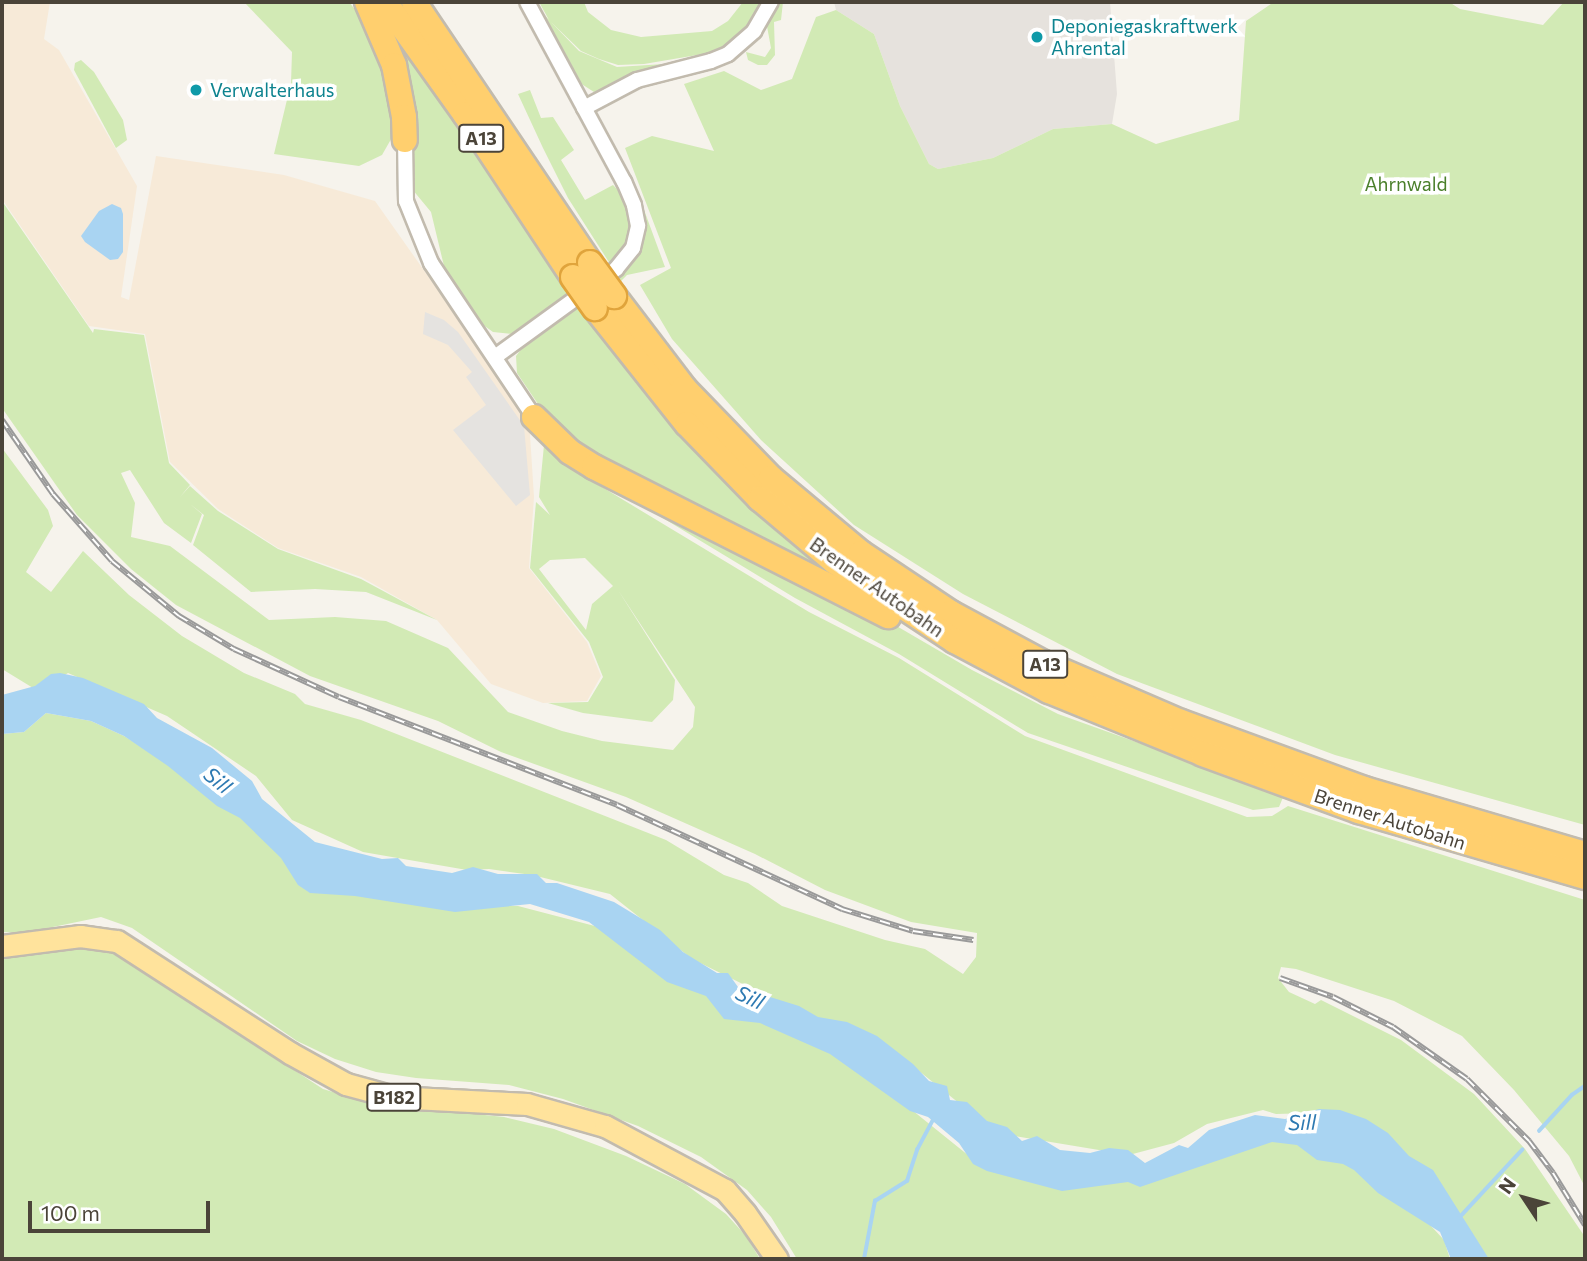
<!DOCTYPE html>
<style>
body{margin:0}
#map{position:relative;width:1587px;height:1261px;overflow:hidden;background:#f6f3ec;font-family:Commissioner,sans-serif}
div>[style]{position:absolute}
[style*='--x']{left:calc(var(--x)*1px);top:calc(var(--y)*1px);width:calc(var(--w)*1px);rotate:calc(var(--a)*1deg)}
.commercial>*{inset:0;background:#f7ead8}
.industrial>*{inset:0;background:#e6e2dd}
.green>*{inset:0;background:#d2eab5}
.parking>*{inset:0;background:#e5e3e0}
.water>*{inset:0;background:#a9d4f2}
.stream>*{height:3.5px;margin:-1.75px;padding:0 1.75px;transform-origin:1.75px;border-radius:1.75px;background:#a9d4f2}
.roads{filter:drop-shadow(2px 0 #c2bbae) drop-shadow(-2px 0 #c2bbae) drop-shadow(0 2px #c2bbae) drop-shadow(0 -2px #c2bbae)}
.street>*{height:14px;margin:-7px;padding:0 7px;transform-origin:7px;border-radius:7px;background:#fff}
.primary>*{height:21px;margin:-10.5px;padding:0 10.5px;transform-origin:10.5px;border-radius:10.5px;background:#ffe39c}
.highway>*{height:24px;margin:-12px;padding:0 12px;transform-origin:12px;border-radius:12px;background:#ffcf6e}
.rail>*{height:6px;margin-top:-3px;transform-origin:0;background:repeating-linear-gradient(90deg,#fff 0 10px,#9a9a9a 0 20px);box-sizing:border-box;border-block:2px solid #9a9a9a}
.bridges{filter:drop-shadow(2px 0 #e0a43c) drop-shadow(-2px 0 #e0a43c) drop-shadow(0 2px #e0a43c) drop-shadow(0 -2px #e0a43c)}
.highway-bridge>*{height:24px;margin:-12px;padding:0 12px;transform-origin:12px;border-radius:12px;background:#ffcf6e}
.dots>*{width:19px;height:19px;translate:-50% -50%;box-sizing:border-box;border:4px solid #fff;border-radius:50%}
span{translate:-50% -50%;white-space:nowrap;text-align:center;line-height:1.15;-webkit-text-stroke:7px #fff;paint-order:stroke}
.shield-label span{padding:2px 5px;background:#fff;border:2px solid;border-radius:5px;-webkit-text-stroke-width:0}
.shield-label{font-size:18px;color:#4b4439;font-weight:700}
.culture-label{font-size:19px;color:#0d838f}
.left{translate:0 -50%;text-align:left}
.park-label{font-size:19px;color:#4a7f2a}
.street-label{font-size:19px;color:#4b4439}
.water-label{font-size:21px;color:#2e7ab2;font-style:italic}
.frame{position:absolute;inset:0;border:4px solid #4b4439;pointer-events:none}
.north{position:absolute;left:1489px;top:1163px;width:70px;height:70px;-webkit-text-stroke:5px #fff;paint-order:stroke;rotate:306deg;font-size:19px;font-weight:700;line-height:28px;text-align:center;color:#4b4439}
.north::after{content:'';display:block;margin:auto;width:24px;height:32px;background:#4b4439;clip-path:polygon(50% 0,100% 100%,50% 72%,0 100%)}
.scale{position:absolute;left:28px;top:1201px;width:182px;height:32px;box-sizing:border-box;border:4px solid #4b4439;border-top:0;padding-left:9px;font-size:21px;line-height:24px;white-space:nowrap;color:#4b4439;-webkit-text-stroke:5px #fff;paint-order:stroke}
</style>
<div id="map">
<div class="commercial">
<div style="clip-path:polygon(2px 2px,50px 2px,44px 39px,59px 50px,137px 186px,121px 297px,129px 300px,156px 156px,284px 175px,375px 201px,529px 419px,534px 497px,529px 568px,587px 642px,601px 676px,587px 701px,543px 703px,491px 684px,437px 620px,361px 577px,278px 548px,218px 509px,170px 462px,145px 334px,89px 326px,2px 199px)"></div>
</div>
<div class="industrial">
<div style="clip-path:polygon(834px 2px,1110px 2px,1117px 94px,1112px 124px,1053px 129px,993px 158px,938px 169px,929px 164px,900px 106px,874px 34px,836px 10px)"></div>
</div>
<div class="green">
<div style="clip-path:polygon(244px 2px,349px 2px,387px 50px,398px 127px,382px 155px,359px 166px,274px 154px,291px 83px,292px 52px)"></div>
<div style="clip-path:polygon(539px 2px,584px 2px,588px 12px,611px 30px,641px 37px,712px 31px,728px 21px,743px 2px,761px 2px,752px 20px,730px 43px,709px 53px,644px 64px,618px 65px,599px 59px,581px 51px,551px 22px,579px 51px,617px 67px,680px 63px,594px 92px,580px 83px,568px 65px,542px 16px,544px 14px,549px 20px)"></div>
<div style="clip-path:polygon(776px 2px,783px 2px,781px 20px,774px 22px,775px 55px,767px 65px,758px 65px,748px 60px,746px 52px,765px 57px,771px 48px,766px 21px)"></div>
<div style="clip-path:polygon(1274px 2px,1449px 2px,1460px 9px,1543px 25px,1564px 2px,1585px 2px,1585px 825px,1335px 755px,1117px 674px,963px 594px,854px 525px,761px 440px,672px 339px,640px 285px,671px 268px,625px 148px,652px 136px,714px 151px,684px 84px,724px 71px,761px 90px,792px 79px,816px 17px,836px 10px,874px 34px,900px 106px,929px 164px,938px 169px,993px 158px,1053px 129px,1112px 124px,1156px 144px,1239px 120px,1246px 21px)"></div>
<div style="clip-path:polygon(414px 55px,553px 265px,569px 295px,512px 334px,493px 332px,479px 322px,452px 285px,444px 266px,431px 212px,412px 189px,410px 116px,399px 63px)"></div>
<div style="clip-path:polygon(81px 60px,94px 72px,123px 120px,127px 140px,116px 148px,74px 70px,75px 63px)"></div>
<div style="clip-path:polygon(530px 90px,541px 118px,553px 117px,574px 150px,561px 160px,585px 200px,613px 185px,623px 195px,636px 188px,665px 267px,627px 275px,621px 281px,568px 198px,543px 148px,518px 94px)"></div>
<div style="clip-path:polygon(evenodd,2px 201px,93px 333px,94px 329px,144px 335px,169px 463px,190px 485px,180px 497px,190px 486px,218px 511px,278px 549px,361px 579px,437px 620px,366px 592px,315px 589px,251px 592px,193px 545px,204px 515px,190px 504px,202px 514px,191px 543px,164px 523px,130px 470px,121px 473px,135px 503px,131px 537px,170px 546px,269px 620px,335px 617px,386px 621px,448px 648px,508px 712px,562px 731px,602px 741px,673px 750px,693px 727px,695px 707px,618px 590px,675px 680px,673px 700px,652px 722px,583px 713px,548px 703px,588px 702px,603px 677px,589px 642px,530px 568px,536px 502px,550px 515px,539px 497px,544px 445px,587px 478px,809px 612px,899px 658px,1025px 736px,1247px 817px,1272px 816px,1288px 806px,1585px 900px,1585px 1187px,1569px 1156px,1514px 1090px,1462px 1036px,1394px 1001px,1296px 969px,1281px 967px,1278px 978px,1289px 992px,1315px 1004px,1321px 1000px,1401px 1040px,1474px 1094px,1525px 1149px,1583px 1234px,1585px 1259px,1486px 1259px,1311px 1113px,1276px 1114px,1263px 1110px,1207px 1124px,1174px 1143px,1129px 1155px,1008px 1135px,985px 1124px,919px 1071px,692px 959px,610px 894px,532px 875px,489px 869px,467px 870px,363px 852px,292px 820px,256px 776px,167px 716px,68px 673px,38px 691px,2px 669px,2px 448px,48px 510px,53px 526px,26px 572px,51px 592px,83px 551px,129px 595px,182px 636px,244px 673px,295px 694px,305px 704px,361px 720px,666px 840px,724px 875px,748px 883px,782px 906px,885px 940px,925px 949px,963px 974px,976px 957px,977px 933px,911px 922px,825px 890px,755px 854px,626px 797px,501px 752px,438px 721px,310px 676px,176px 605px,131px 569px,77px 515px,2px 408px,2px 201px,585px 558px,613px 586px,592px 604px,586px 630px,539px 569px,550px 560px,585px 558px)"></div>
<div style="clip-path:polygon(578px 303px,888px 621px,972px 670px,1058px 714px,1284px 795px,1279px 807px,1253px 810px,1028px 733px,899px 654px,795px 598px,562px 457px,539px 414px,538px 404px,517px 373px,516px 356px,525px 344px)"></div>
<div style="clip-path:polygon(46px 713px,91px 721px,124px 736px,236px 806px,341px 886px,434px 906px,518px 906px,610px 930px,866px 1073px,984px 1168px,1083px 1182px,1267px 1137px,1314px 1146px,1395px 1187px,1444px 1240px,1450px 1259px,797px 1259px,771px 1217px,747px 1190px,701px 1157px,638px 1126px,563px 1099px,509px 1085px,416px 1078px,376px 1072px,335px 1059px,297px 1041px,132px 928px,101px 917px,24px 933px,2px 932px,2px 734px,24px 732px)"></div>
<div style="clip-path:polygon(84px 944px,104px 945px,323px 1089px,369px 1103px,504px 1117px,554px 1129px,626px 1156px,685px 1184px,726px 1214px,746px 1236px,760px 1259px,2px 1259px,2px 955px)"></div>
</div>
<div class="parking">
<div style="clip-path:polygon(425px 312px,444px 320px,458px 332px,524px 426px,530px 495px,516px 506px,453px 430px,486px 405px,466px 377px,472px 372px,448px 345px,423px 334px)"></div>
</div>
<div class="water">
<div style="clip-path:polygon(112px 204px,121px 208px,123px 214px,123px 252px,118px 259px,110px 260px,85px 242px,81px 236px,99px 211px)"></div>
<div style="clip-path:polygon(60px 673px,83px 678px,144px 704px,157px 718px,212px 748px,252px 781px,262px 799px,315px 842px,382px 859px,398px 858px,406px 866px,452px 873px,473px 867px,498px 874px,537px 874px,546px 883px,557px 883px,614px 902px,660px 930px,683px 952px,717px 973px,728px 973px,738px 987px,799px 1006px,818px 1017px,847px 1022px,877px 1036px,913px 1064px,929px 1081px,947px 1086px,950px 1100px,967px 1102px,987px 1121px,1007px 1127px,1022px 1141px,1037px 1136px,1060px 1150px,1090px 1153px,1109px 1148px,1128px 1150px,1145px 1163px,1179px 1145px,1188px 1148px,1209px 1130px,1255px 1115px,1285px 1119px,1319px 1109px,1340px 1110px,1366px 1119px,1388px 1133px,1409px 1156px,1433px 1170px,1489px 1259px,1451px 1259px,1440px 1232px,1378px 1193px,1354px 1170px,1343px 1164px,1317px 1160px,1297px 1145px,1272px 1142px,1140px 1187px,1128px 1182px,1062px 1191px,987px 1171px,973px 1164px,959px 1143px,928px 1117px,910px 1111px,830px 1054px,760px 1023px,724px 1019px,706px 996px,667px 982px,589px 922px,530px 904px,455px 912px,355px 896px,310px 893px,298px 885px,281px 858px,240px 818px,217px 806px,168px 766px,124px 736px,91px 721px,46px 713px,24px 732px,2px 734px,2px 695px,35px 686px,51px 674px)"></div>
</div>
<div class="stream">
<div style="--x:1539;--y:1131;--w:49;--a:-47.5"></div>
<div style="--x:1572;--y:1095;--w:16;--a:-35"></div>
<div style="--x:1459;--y:1218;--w:93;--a:-47.2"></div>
<div style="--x:864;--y:1259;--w:59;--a:-79.3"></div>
<div style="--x:875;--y:1201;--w:38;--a:-32"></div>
<div style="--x:907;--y:1181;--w:33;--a:-72"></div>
<div style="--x:917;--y:1150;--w:36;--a:-62"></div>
</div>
<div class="roads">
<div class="street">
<div style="--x:584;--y:108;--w:60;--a:-27.8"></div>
<div style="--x:637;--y:80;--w:76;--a:-14.4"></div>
<div style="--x:711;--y:61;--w:18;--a:-22"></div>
<div style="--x:728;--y:54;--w:35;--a:-41"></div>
<div style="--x:754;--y:31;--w:34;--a:-60"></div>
<div style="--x:405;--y:140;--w:61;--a:89.1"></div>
<div style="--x:406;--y:201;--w:67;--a:68"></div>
<div style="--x:431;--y:263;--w:185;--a:56.2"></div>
<div style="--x:495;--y:357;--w:150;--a:-36"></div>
<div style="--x:616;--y:269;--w:27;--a:-51"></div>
<div style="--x:633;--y:248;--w:23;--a:-77"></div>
<div style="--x:638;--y:226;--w:21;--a:-101"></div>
<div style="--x:634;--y:205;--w:25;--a:-113"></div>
<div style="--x:624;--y:182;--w:204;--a:-118.3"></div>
</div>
<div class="primary">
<div style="--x:2;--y:946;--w:79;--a:-7.3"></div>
<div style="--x:80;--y:936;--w:37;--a:8"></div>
<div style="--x:117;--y:941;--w:206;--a:32.9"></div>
<div style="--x:290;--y:1053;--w:64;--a:29"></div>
<div style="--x:346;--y:1084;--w:50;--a:15.2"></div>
<div style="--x:394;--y:1097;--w:133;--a:3"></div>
<div style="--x:527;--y:1104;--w:81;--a:15.8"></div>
<div style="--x:605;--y:1126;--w:136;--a:28.1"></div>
<div style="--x:725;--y:1190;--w:30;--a:49"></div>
<div style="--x:745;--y:1213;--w:56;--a:55.2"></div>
</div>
<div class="highway">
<div style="--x:367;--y:2;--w:69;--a:66.8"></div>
<div style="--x:394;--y:65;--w:53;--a:79.1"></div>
<div style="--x:404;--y:117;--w:23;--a:88"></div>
<div style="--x:385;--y:2;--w:138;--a:54.5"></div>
<div style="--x:465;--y:114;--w:196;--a:56.5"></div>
<div style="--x:414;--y:2;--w:315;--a:56"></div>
<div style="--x:614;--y:296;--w:116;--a:52.7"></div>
<div style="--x:684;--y:388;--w:125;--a:46"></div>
<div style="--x:771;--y:478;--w:117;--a:39.8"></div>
<div style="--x:861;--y:553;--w:108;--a:33.7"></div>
<div style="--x:951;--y:613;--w:106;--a:28.3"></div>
<div style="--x:1044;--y:663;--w:149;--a:23.3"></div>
<div style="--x:1181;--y:722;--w:195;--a:20.1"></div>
<div style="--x:1364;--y:789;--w:230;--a:16.4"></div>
<div style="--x:595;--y:308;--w:148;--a:51.6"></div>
<div style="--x:687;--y:424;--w:105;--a:45.8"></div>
<div style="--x:760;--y:499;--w:98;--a:40"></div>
<div style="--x:835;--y:562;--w:144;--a:33.4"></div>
<div style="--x:955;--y:641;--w:106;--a:28"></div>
<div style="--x:1049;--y:691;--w:166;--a:22.2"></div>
<div style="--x:1203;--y:754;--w:166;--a:20.1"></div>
<div style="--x:1359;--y:811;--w:235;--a:16.3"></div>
<div style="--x:534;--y:417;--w:50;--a:44.2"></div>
<div style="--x:570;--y:452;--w:28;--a:32"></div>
<div style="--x:594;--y:467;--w:330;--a:26.9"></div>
</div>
</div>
<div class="rail">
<div style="--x:2;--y:420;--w:90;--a:55.4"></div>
<div style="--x:53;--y:494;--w:89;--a:48.6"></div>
<div style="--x:112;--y:561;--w:87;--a:39.4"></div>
<div style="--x:179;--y:616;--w:64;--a:31"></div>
<div style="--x:234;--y:649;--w:115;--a:24.6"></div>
<div style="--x:339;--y:697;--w:298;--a:21.2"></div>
<div style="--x:617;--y:805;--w:248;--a:24.8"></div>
<div style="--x:842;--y:909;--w:74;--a:17.2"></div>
<div style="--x:913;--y:931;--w:61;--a:8.5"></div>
<div style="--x:1280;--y:978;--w:56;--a:19.7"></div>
<div style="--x:1333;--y:997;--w:67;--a:26.6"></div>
<div style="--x:1393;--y:1027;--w:90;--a:35.1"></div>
<div style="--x:1467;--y:1079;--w:88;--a:45"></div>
<div style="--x:1529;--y:1141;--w:40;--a:53"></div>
<div style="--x:1553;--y:1173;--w:61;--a:58.4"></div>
</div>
<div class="bridges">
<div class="highway-bridge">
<div style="--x:590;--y:263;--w:41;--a:54"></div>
<div style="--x:573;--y:277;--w:38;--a:55"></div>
</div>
</div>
<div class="dots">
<div style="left:1037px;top:37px;background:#0f9aa8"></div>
<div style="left:196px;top:90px;background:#0f9aa8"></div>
</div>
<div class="shield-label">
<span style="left:481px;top:138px">A13</span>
<span style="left:1045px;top:664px">A13</span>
<span style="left:394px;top:1097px">B182</span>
</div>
<div class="culture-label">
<span class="left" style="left:1051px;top:37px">Deponiegaskraftwerk<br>Ahrental</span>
<span class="left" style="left:210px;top:90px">Verwalterhaus</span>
</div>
<div class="park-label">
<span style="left:1406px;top:184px">Ahrnwald</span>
</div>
<div class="street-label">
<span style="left:877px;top:587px;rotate:35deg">Brenner Autobahn</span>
<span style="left:1390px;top:819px;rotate:18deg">Brenner Autobahn</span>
</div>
<div class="water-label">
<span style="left:218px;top:780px;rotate:39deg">Sill</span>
<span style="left:750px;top:997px;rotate:25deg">Sill</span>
<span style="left:1302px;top:1122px;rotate:-1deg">Sill</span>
</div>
<div class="frame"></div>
<div class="north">N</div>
<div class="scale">100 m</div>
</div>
